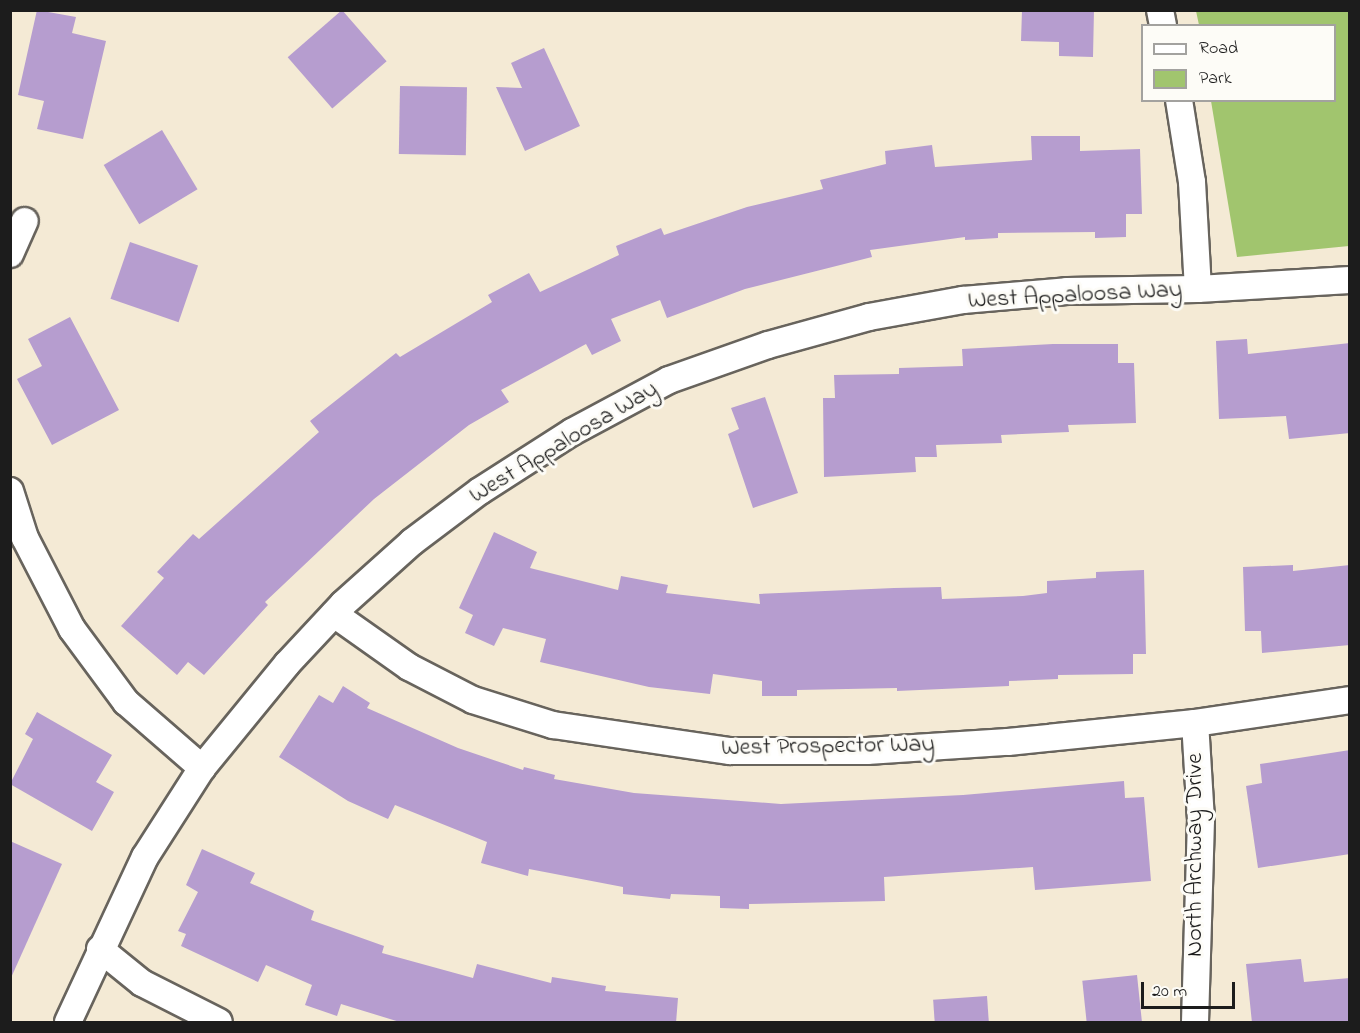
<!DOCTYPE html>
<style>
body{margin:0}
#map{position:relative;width:1360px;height:1033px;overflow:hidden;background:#f4ead5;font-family:"Indie Flower",sans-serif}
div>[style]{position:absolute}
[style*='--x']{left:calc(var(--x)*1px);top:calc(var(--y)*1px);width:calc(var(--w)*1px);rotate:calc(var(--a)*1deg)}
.green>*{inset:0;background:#a1c56e}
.building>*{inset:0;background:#b69dcf;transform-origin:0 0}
.roads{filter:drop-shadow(2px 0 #68645d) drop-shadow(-2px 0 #68645d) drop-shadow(0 2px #68645d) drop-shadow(0 -2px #68645d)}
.minor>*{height:26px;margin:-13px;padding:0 13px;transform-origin:13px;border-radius:13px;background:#fff}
span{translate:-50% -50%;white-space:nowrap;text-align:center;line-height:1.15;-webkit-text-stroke:6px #fdfcf7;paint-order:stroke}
.street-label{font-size:24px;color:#1c1c1c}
.frame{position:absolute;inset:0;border:12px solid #1c1c1c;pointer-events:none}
.legend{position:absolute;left:1141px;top:24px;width:195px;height:78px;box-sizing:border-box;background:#fdfcf7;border:2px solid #a3a29f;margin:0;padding:8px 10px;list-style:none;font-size:18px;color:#1c1c1c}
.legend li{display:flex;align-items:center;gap:12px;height:30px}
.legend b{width:30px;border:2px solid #a3a29f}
.scale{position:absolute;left:1141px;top:982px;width:94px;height:27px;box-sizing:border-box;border:3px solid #1c1c1c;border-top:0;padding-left:8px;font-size:18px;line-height:21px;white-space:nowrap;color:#1c1c1c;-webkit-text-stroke:4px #fdfcf7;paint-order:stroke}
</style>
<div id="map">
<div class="green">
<div style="clip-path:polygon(1196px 11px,1349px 11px,1349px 246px,1237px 257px,1211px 101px,1334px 100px,1334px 26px,1199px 25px)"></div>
</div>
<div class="building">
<div style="clip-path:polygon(37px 10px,76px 17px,72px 33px,106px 41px,83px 139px,37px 129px,44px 101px,18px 95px)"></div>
<div style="left:342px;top:10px;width:68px;height:72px;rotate:49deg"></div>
<div style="clip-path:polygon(1022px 10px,1094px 10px,1093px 57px,1059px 56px,1059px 42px,1021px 41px)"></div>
<div style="clip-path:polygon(544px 48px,580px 126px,525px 151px,496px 87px,522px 88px,511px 63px)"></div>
<div style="left:400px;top:86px;width:67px;height:68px;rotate:1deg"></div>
<div style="left:162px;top:130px;width:69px;height:68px;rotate:59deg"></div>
<div style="clip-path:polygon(1031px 136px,1080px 136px,1080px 151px,1140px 149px,1142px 214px,1126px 214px,1126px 237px,1095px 238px,1095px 232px,998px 233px,998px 238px,965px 240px,965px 237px,870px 250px,872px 257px,745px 289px,667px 318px,660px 300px,611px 319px,621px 341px,592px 355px,586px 344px,501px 390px,509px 402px,469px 425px,374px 499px,265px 602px,268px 605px,204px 675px,188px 662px,177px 675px,121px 626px,164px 578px,157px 572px,193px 534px,199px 539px,319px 432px,310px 421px,396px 353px,400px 357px,492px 302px,488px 295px,529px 273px,540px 292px,619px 255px,616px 246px,661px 228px,664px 235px,747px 207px,823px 189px,820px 180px,886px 164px,885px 151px,932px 145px,935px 167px,1032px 160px)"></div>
<div style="left:130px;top:242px;width:72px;height:60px;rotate:19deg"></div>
<div style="clip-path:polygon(70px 317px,119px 410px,52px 445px,17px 379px,42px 366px,28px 339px)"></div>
<div style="clip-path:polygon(1247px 339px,1248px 354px,1350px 343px,1350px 433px,1289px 439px,1286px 416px,1219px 419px,1216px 341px)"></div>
<div style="clip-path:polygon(1053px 344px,1118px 344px,1118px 363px,1134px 363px,1136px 423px,1068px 425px,1069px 432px,1001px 435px,1002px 443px,936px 445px,937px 457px,915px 457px,916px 472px,824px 477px,823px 398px,835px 398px,834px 375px,899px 374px,899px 368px,963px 366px,962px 349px)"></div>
<div style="clip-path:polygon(765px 397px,798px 493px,753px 508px,728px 434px,739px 429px,731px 408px)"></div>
<div style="clip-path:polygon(494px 532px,537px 552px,530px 568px,618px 590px,621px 576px,668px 585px,666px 593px,760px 604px,759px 594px,894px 588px,941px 587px,942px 599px,1023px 596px,1047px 593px,1047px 581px,1096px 578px,1096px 572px,1144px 570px,1146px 654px,1133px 654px,1133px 674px,1058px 675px,1058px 679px,1009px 681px,1009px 686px,897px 691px,897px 688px,797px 690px,797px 696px,762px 696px,762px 681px,713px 674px,710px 694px,649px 687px,540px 662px,546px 639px,503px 628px,494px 646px,465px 633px,473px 615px,459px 608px)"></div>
<div style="clip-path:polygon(1293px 565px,1293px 571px,1350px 565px,1350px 645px,1262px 653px,1261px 631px,1245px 631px,1243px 567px)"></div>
<div style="clip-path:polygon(343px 686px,370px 703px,367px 708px,458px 748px,523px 770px,524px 767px,555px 775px,554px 779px,634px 793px,781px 804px,963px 795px,1124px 781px,1125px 798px,1144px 797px,1151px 881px,1035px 890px,1033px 867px,884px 877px,885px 901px,749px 904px,749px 909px,720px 908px,720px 896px,671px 894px,670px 899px,623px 894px,623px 887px,529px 869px,528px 876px,481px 863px,487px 842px,395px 805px,388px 819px,348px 801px,279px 757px,319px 695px,333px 703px)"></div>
<div style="clip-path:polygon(37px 712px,112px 755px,96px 782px,114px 792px,92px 831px,10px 784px,33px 739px,25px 734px)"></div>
<div style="clip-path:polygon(1350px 750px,1350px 854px,1258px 868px,1246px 786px,1262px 783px,1260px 764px)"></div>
<div style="clip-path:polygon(10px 841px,62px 864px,10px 980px)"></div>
<div style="clip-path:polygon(202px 849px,255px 873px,250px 883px,314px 911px,311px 920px,384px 946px,382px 953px,473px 978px,477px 964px,551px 983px,552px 977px,606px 986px,605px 991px,678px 998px,676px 1023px,403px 1023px,341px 1004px,337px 1016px,305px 1005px,312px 985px,266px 965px,258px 982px,181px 946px,186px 934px,178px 931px,198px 892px,186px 885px)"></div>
<div style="clip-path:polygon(1301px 959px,1304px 982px,1350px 978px,1350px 1023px,1252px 1023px,1246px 964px)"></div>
<div style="left:1137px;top:975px;width:48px;height:55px;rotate:84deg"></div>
<div style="left:987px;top:996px;width:27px;height:54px;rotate:86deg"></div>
</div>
<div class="roads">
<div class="minor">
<div style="--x:1160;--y:10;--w:16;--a:79"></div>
<div style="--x:1179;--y:100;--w:83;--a:81"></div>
<div style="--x:1192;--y:182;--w:107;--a:86.8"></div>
<div style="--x:10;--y:254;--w:36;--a:-66"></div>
<div style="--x:10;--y:491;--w:49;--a:72.3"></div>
<div style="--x:25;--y:538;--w:102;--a:62.7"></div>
<div style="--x:72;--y:629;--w:91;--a:53.5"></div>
<div style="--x:126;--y:702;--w:101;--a:41"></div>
<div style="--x:334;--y:614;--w:92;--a:35.2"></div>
<div style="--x:409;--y:667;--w:72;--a:27.3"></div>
<div style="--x:473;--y:700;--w:84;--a:17.4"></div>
<div style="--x:553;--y:725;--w:179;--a:8.4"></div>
<div style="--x:730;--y:751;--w:137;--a:0"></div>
<div style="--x:867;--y:751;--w:141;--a:-3.7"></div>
<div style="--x:1008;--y:742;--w:188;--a:-5.8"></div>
<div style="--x:1195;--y:723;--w:157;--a:-8.4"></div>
<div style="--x:100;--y:949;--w:54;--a:39"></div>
<div style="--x:142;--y:983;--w:86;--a:26.9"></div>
<div style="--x:68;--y:1022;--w:182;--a:-65"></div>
<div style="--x:145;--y:857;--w:106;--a:-57.4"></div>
<div style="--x:202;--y:768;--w:134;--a:-50.7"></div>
<div style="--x:287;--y:664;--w:82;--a:-47"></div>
<div style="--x:343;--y:604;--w:93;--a:-41.9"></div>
<div style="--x:412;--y:542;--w:85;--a:-36.9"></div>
<div style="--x:480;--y:491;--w:109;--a:-32.7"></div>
<div style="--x:572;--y:432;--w:110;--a:-28.2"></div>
<div style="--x:669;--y:380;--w:105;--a:-19.5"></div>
<div style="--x:768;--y:345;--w:105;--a:-15.5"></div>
<div style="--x:869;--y:317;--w:96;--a:-10.3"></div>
<div style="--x:963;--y:300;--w:104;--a:-4.9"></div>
<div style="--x:1067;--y:291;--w:131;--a:-0.9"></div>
<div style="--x:1198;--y:289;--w:152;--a:-3.4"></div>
<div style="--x:1195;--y:1022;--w:202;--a:-88.3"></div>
<div style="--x:1201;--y:820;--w:97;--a:-93.5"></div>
</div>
</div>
<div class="street-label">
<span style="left:1075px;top:296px;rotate:-3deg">West Appaloosa Way</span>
<span style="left:564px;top:443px;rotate:-31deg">West Appaloosa Way</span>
<span style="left:828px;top:747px;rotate:-1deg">West Prospector Way</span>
<span style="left:1196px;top:855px;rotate:-90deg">North Archway Drive</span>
</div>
<div class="frame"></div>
<ul class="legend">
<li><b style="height:8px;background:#fff"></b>Road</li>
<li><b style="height:16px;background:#a1c56e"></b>Park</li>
</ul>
<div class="scale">20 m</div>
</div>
